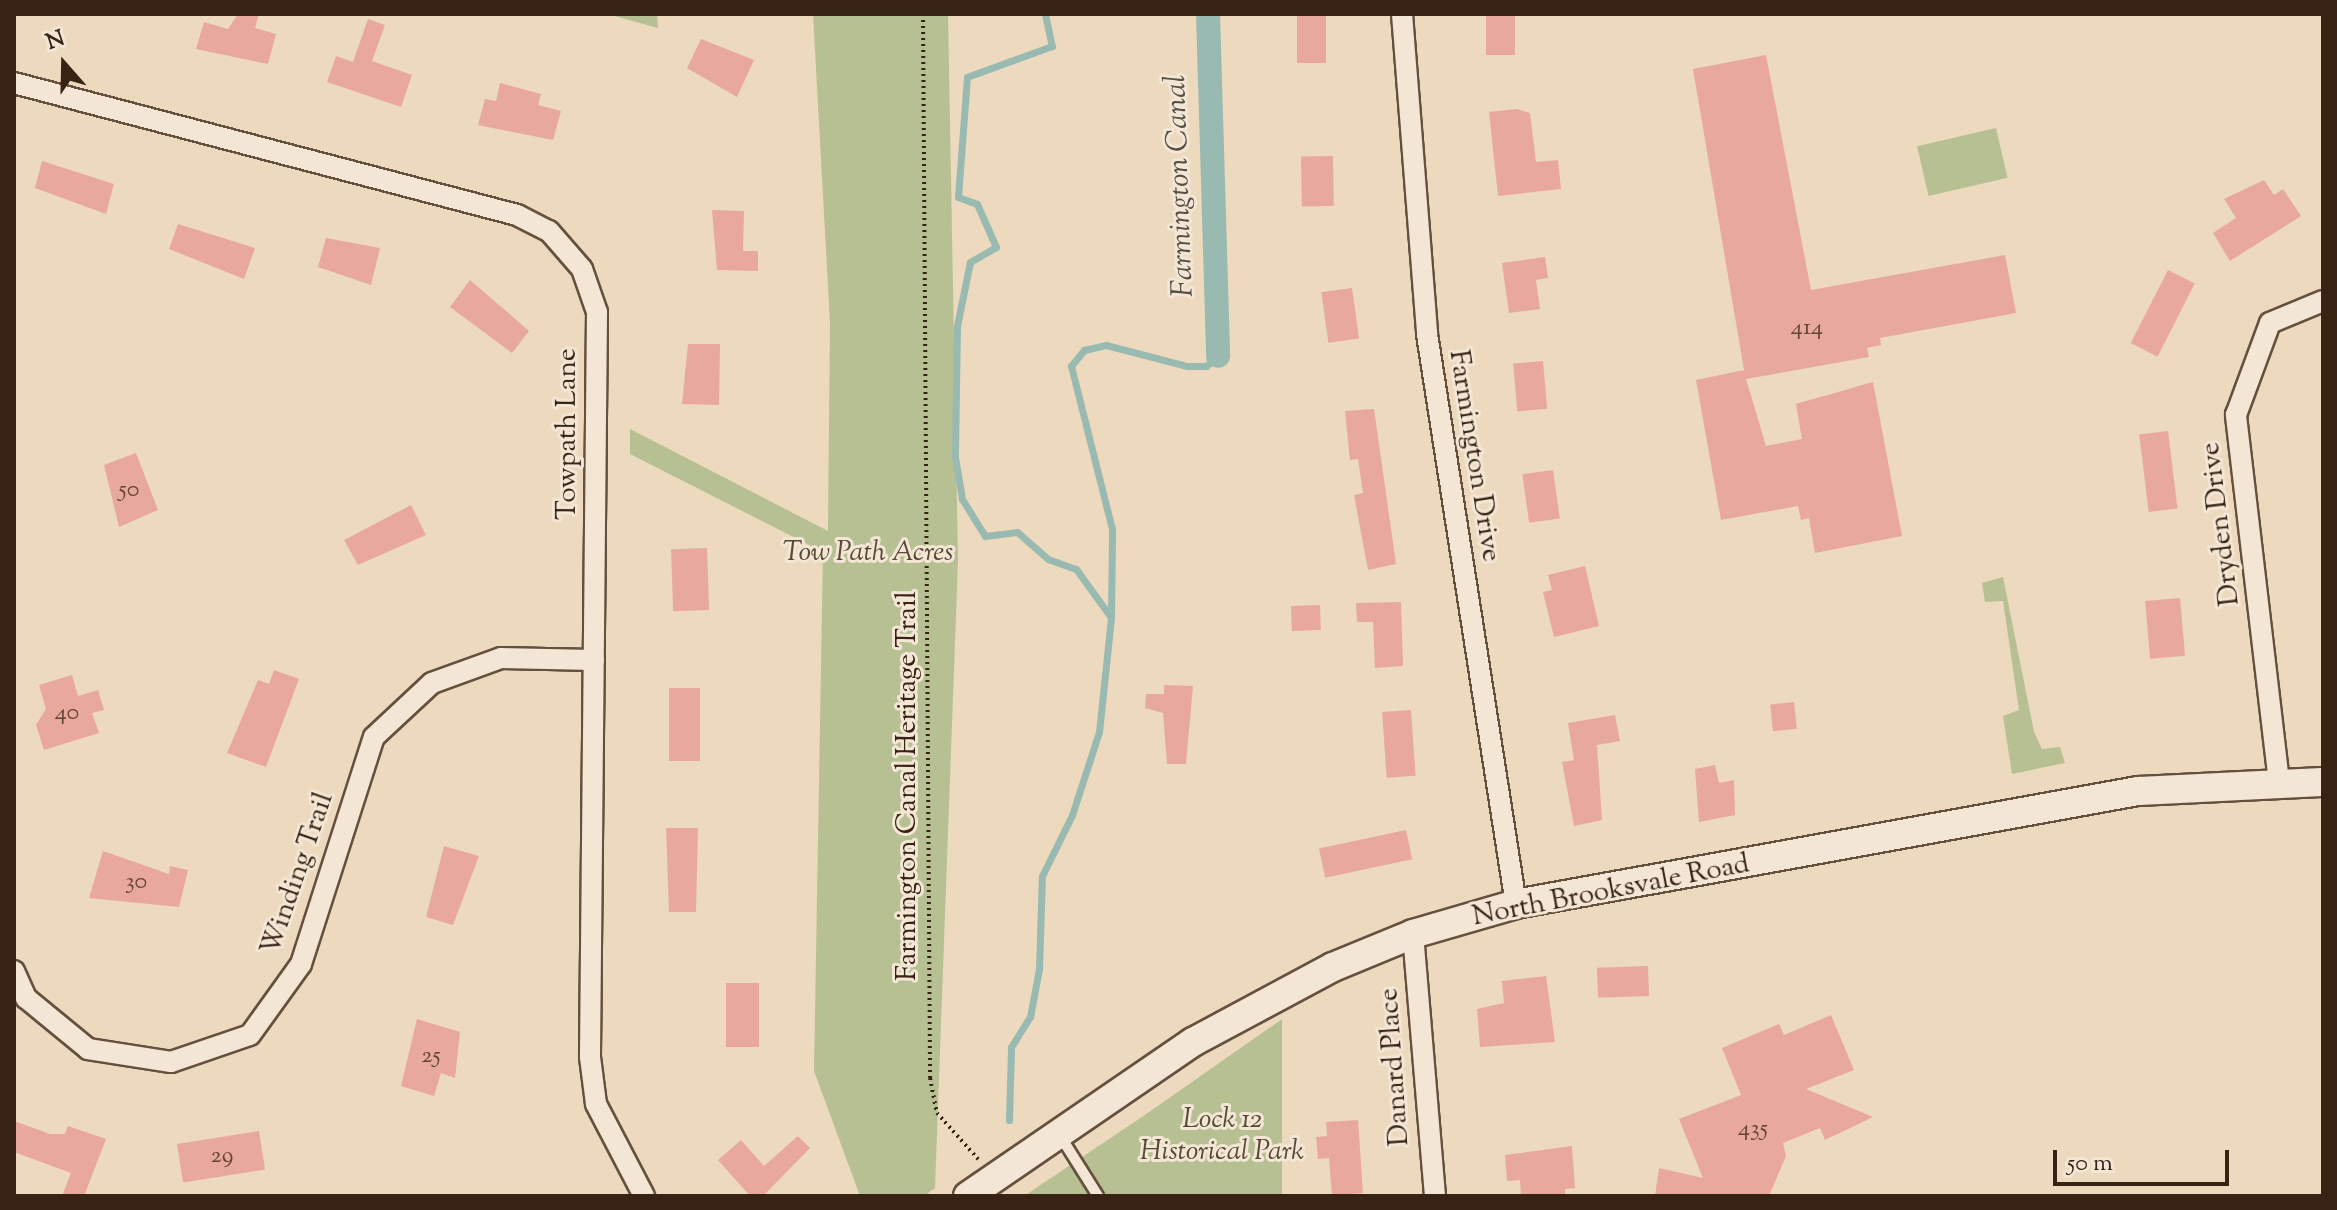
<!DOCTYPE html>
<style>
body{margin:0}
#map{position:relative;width:2337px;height:1210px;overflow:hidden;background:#ecd9be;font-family:"Sorts Mill Goudy",serif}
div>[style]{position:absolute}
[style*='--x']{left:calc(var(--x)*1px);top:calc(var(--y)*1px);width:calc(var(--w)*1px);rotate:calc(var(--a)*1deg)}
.green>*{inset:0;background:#b6c093;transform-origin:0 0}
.stream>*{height:7px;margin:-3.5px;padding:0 3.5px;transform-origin:3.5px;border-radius:3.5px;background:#99bab0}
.canal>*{height:24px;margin:-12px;padding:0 12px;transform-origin:12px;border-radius:12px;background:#99bab0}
.building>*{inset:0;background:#e8a99c;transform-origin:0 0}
.path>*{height:4px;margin-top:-2px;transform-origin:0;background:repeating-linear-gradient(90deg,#382214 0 2px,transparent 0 6px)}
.roads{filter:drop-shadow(2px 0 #65503e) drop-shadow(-2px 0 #65503e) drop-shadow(0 2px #65503e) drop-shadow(0 -2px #65503e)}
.service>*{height:10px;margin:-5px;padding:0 5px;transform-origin:5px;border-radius:5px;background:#f3e6d5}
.minor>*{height:20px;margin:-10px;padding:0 10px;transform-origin:10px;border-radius:10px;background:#f3e6d5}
.secondary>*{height:28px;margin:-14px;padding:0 14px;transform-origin:14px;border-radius:14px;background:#f3e6d5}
span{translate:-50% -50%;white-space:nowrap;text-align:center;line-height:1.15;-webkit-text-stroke:6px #f3e6d5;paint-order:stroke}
.number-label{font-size:24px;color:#644436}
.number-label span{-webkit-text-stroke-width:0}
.street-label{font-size:28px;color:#382214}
.park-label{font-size:28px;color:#584a34;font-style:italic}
.water-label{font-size:30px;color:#555043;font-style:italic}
.frame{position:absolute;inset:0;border:16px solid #382214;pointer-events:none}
.north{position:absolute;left:24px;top:24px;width:80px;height:80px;-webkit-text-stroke:6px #f3e6d5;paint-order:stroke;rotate:340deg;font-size:22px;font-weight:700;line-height:32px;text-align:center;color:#382214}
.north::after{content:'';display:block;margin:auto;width:28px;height:36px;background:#382214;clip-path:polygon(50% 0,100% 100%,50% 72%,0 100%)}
.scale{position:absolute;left:2053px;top:1150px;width:176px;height:36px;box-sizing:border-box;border:4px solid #382214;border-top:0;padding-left:10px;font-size:24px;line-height:28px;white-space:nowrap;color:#382214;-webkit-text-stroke:6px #f3e6d5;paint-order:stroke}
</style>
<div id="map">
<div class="green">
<div style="clip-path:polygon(607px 14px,657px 14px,658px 28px)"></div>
<div style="clip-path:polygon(813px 14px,948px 14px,958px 560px,935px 1188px,924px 1196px,860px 1196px,814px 1071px,823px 552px,630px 454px,630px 429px,828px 531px,830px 322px)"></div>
<div style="left:1996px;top:128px;width:51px;height:81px;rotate:77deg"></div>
<div style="clip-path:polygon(2003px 577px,2034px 732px,2042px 749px,2060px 747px,2065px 763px,2012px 774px,2003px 716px,2019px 710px,2003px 601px,1985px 602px,1982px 583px)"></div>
<div style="clip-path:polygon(1282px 1019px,1282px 1196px,1024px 1196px,1142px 1117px)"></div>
</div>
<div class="stream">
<div style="--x:1045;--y:14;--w:33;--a:78"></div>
<div style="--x:1052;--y:46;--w:90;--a:160"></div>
<div style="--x:967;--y:77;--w:120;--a:94.3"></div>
<div style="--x:958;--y:197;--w:20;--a:20"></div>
<div style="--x:977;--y:204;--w:47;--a:66.2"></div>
<div style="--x:996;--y:247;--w:30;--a:150"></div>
<div style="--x:970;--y:262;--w:65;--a:101.5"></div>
<div style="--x:957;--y:326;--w:131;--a:90.9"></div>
<div style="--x:955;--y:457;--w:43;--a:80.5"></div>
<div style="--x:962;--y:499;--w:44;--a:58.1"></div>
<div style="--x:985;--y:536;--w:32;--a:-7"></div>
<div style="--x:1017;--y:532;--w:41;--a:41.1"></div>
<div style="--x:1048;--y:559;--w:30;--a:20"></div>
<div style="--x:1076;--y:569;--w:58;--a:54.1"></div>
<div style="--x:1009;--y:1120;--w:73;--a:-88.4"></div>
<div style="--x:1011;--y:1047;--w:36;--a:-58"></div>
<div style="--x:1030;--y:1017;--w:49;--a:-79.4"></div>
<div style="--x:1039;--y:969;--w:93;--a:-88.2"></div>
<div style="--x:1042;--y:876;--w:68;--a:-63.8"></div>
<div style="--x:1072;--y:815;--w:87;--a:-72"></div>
<div style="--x:1099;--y:732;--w:116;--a:-84"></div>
<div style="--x:1111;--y:617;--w:88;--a:-89.3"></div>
<div style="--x:1112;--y:529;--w:168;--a:-104.1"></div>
<div style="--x:1071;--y:366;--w:21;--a:-51"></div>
<div style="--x:1084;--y:350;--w:23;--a:-13"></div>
<div style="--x:1106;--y:345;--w:84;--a:14.5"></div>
<div style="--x:1187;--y:366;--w:19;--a:0"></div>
<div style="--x:1206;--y:366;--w:16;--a:-40"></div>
</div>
<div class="canal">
<div style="--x:1208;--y:14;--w:342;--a:88.3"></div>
</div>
<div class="building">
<div style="clip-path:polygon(238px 14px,259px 14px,255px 28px,276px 34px,268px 64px,196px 49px,204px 22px,228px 29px)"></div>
<div style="left:1297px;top:14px;width:29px;height:49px"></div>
<div style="left:1486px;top:14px;width:29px;height:41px"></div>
<div style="clip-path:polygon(368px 19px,385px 25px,372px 61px,412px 75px,401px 107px,327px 82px,336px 56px,353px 62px)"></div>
<div style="clip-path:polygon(701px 39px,754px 60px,737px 97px,687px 68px)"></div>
<div style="clip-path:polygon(1766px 55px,1811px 290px,2005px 255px,2016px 313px,1880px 338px,1881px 345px,1867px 348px,1869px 357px,1746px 379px,1766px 446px,1802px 439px,1796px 404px,1873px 382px,1902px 536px,1815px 553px,1809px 518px,1801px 520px,1798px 506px,1721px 520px,1696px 380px,1744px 370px,1693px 69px)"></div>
<div style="clip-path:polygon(500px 83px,541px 94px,538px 105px,561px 111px,553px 140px,478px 125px,485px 99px,496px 101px)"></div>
<div style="clip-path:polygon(1517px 109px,1530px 113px,1536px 162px,1558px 160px,1561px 189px,1498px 196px,1489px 112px)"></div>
<div style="left:1333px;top:156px;width:50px;height:32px;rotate:89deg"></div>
<div style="clip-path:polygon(42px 161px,114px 184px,106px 214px,35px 188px)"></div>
<div style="clip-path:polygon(2264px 180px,2274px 195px,2283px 189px,2301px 216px,2230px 261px,2213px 233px,2236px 218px,2224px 199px)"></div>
<div style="clip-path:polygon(712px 210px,744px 211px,743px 251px,758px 251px,758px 271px,717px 270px)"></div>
<div style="clip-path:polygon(178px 224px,255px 248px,244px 279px,169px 249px)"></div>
<div style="clip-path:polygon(326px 238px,380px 248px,371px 285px,318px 267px)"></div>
<div style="clip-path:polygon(1545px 257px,1548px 278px,1536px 280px,1540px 309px,1509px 313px,1502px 263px)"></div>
<div style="left:2168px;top:270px;width:30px;height:82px;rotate:27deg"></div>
<div style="clip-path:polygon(470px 280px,529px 331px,512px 353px,450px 307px)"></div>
<div style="left:1352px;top:288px;width:51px;height:31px;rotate:82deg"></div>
<div style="clip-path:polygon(688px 344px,720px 344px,719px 405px,682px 404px)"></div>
<div style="left:1543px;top:361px;width:48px;height:30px;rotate:85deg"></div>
<div style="clip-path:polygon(1374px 409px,1396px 564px,1368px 570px,1354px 495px,1363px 493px,1358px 459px,1350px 460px,1345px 411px)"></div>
<div style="left:2168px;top:431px;width:78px;height:29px;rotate:83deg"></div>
<div style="clip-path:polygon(136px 453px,158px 510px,119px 527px,104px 465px)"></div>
<div style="left:1553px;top:470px;width:49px;height:31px;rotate:82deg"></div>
<div style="clip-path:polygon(411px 505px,426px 535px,358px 565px,344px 540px)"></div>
<div style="left:707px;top:548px;width:62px;height:36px;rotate:88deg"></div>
<div style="clip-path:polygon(1585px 566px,1599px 626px,1554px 637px,1543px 592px,1552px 590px,1548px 575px)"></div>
<div style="left:2180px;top:598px;width:58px;height:35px;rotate:85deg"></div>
<div style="clip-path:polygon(1401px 602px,1403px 666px,1375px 668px,1373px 622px,1357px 622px,1356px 603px)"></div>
<div style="left:1320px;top:605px;width:25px;height:29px;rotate:88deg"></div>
<div style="clip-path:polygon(274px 670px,299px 679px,266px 767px,227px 753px,258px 680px,269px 684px)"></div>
<div style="clip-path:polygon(72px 675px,78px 696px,98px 690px,104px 710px,92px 713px,99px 733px,44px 750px,36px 725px,46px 709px,39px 685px)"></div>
<div style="clip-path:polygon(1164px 685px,1193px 686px,1186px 764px,1167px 764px,1163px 713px,1145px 708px,1146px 694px,1164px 694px)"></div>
<div style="left:669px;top:688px;width:31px;height:73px"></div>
<div style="left:1794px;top:702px;width:27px;height:24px;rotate:84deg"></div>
<div style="left:1411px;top:710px;width:66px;height:29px;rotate:86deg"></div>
<div style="clip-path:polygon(1615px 715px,1620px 741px,1597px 745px,1602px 820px,1574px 826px,1562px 762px,1574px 760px,1568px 723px)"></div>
<div style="clip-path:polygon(1715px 765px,1719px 783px,1734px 780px,1735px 815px,1699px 822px,1695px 769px)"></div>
<div style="clip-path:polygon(666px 828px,698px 828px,696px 912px,669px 912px)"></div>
<div style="left:1406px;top:830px;width:30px;height:89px;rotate:78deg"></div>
<div style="clip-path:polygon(444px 846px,479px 856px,453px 925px,426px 917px)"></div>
<div style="clip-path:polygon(103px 851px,169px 874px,170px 866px,188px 870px,179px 907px,89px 898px)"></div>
<div style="left:1648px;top:966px;width:30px;height:51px;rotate:88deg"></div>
<div style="clip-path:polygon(1546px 976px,1555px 1042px,1480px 1047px,1477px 1009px,1504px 1003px,1502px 981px)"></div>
<div style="left:726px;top:983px;width:33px;height:64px"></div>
<div style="clip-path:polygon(1831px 1015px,1854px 1070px,1806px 1089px,1873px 1117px,1825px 1140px,1820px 1128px,1783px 1143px,1786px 1156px,1769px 1196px,1655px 1196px,1659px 1168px,1703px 1178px,1679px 1119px,1741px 1095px,1722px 1048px,1779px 1024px,1784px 1035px)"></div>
<div style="clip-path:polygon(417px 1019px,460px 1032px,455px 1078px,441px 1073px,434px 1096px,401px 1086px)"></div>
<div style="clip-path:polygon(1358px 1120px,1363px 1193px,1332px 1196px,1329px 1158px,1318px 1159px,1316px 1137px,1327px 1136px,1326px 1122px)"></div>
<div style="clip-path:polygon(14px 1121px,50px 1134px,65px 1134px,68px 1126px,106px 1139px,84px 1196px,62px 1196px,71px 1173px,14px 1152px)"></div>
<div style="left:259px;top:1131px;width:39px;height:83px;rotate:81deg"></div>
<div style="clip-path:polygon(798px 1136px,810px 1148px,763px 1196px,750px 1196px,718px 1160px,741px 1140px,764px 1166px)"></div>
<div style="clip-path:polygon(1572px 1146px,1575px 1188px,1565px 1189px,1565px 1196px,1521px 1196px,1520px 1180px,1507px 1181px,1505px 1155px)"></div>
</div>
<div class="path">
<div style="--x:923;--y:14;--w:1064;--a:89.62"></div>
<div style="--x:930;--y:1078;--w:36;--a:79"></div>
<div style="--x:937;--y:1113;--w:62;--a:48.3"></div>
</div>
<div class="roads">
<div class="service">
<div style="--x:1059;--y:1134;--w:73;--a:57.8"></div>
</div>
<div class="minor">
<div style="--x:1402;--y:14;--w:321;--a:85.5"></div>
<div style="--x:1427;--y:334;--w:577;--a:81.13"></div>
<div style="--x:14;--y:83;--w:520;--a:14.7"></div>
<div style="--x:517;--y:215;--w:36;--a:27"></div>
<div style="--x:549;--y:231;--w:50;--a:49"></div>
<div style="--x:582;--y:269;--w:46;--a:70.8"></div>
<div style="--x:597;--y:312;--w:745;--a:90.54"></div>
<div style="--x:590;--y:1057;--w:47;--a:82.7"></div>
<div style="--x:596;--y:1104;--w:104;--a:62.4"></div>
<div style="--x:2279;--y:782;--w:370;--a:-96.7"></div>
<div style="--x:2236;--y:415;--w:98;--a:-69.7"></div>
<div style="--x:2270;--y:323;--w:57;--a:-22.5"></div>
<div style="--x:1413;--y:934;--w:263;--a:85.2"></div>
<div style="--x:14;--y:971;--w:30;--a:66"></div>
<div style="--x:26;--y:998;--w:80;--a:39.4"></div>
<div style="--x:88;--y:1049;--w:84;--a:8.9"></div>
<div style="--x:171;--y:1062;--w:83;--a:-18.9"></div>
<div style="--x:250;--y:1035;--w:87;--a:-54.3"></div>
<div style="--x:301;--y:964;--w:238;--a:-72.2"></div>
<div style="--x:374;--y:737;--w:79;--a:-43"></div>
<div style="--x:432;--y:683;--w:73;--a:-19.9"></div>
<div style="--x:501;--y:658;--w:93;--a:1.2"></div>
</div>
<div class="secondary">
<div style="--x:968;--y:1196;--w:273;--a:-34.4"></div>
<div style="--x:1193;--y:1042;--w:159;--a:-28.2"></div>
<div style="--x:1333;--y:967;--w:87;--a:-22.4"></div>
<div style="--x:1413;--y:934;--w:107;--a:-16.2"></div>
<div style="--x:1516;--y:904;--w:632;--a:-10.3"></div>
<div style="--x:2138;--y:791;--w:185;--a:-2.8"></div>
</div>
</div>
<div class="number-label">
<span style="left:1807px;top:329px">414</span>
<span style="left:129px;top:491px">50</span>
<span style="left:67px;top:714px">40</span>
<span style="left:136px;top:883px">30</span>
<span style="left:431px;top:1057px">25</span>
<span style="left:1753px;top:1130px">435</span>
<span style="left:222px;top:1157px">29</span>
</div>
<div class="street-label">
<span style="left:568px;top:434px;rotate:-90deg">Towpath Lane</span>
<span style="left:1474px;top:456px;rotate:81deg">Farmington Drive</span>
<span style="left:2221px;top:524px;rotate:-97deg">Dryden Drive</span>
<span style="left:908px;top:786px;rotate:-90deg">Farmington Canal Heritage Trail</span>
<span style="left:298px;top:874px;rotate:-71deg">Winding Trail</span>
<span style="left:1611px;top:891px;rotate:-11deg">North Brooksvale Road</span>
<span style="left:1395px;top:1067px;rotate:-94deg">Danard Place</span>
</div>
<div class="park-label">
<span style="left:868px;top:553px">Tow Path Acres</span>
<span style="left:1222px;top:1136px">Lock 12<br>Historical Park</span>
</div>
<div class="water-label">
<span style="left:1181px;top:186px;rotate:-92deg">Farmington Canal</span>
</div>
<div class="frame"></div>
<div class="north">N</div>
<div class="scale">50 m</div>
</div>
